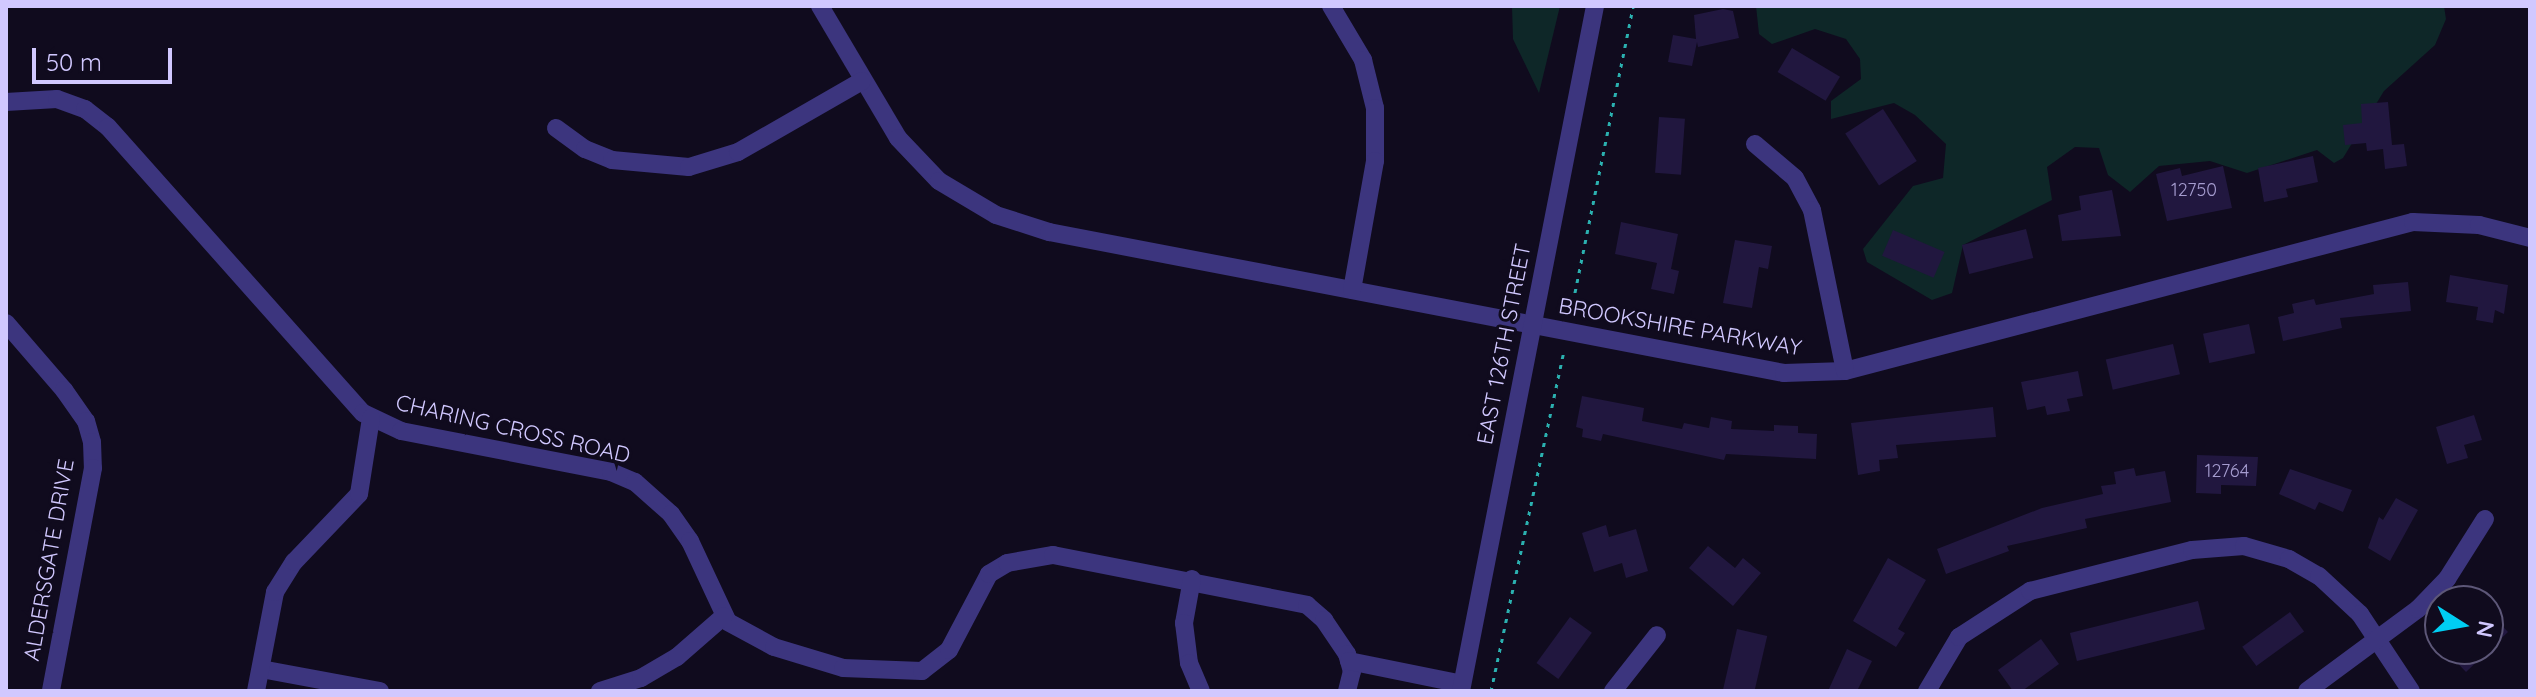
<!DOCTYPE html>
<style>
body{margin:0}
#map{position:relative;width:2536px;height:697px;overflow:hidden;background:#100b1e;font-family:Quicksand,sans-serif}
div>[style]{position:absolute}
[style*='--x']{left:calc(var(--x)*1px);top:calc(var(--y)*1px);width:calc(var(--w)*1px);rotate:calc(var(--a)*1deg)}
.green>*{inset:0;background:#0e2728}
.building>*{inset:0;background:#21173f;transform-origin:0 0}
.path>*{height:3px;margin-top:-1.5px;transform-origin:0;background:repeating-linear-gradient(90deg,#2bb1b0 0 4px,transparent 0 10px)}
.minor>*{height:18px;margin:-9px;padding:0 9px;transform-origin:9px;border-radius:9px;background:#3c357e}
span{translate:-50% -50%;white-space:nowrap;text-align:center;line-height:1.15;-webkit-text-stroke:6px #100b1e;paint-order:stroke}
.number-label{font-size:18px;color:#a59ccf}
.number-label span{-webkit-text-stroke-width:0}
.street-label{font-size:22px;color:#d1c8ff}
.frame{position:absolute;inset:0;border:8px solid #d1c8ff;pointer-events:none}
.north{position:absolute;left:2424px;top:585px;width:80px;height:80px;box-sizing:border-box;background:#100b1e;border:2px solid #5d5778;border-radius:50%;rotate:101deg;font-size:22px;font-weight:700;line-height:32px;text-align:center;color:#d1c8ff}
.north::after{content:'';display:block;margin:auto;width:28px;height:36px;background:#00cef3;clip-path:polygon(50% 0,100% 100%,50% 72%,0 100%)}
.scale{position:absolute;left:32px;top:48px;width:140px;height:36px;box-sizing:border-box;border:4px solid #d1c8ff;border-top:0;padding-left:10px;font-size:24px;line-height:28px;white-space:nowrap;color:#d1c8ff;-webkit-text-stroke:6px #100b1e;paint-order:stroke}
</style>
<div id="map">
<div class="green">
<div style="clip-path:polygon(1512px 6px,1560px 6px,1539px 93px,1513px 39px)"></div>
<div style="clip-path:polygon(1756px 6px,2444px 6px,2446px 19px,2435px 45px,2384px 91px,2343px 158px,2334px 163px,2317px 150px,2247px 173px,2210px 161px,2159px 166px,2130px 192px,2108px 175px,2099px 148px,2075px 147px,2047px 167px,2052px 200px,1963px 245px,1952px 293px,1932px 300px,1867px 262px,1863px 249px,1913px 186px,1943px 178px,1946px 144px,1915px 115px,1894px 103px,1831px 119px,1831px 101px,1861px 79px,1860px 59px,1846px 39px,1815px 29px,1772px 44px,1759px 34px)"></div>
</div>
<div class="building">
<div style="clip-path:polygon(1723px 9px,1733px 11px,1739px 38px,1698px 47px,1697px 42px,1692px 66px,1668px 62px,1673px 35px,1696px 39px,1694px 15px)"></div>
<div style="left:1792px;top:48px;width:56px;height:28px;rotate:31deg"></div>
<div style="clip-path:polygon(2388px 102px,2392px 145px,2404px 144px,2407px 166px,2385px 169px,2383px 149px,2367px 151px,2366px 143px,2345px 145px,2343px 125px,2362px 123px,2361px 104px)"></div>
<div style="left:1883px;top:109px;width:62px;height:45px;rotate:57deg"></div>
<div style="left:1659px;top:117px;width:26px;height:56px;rotate:4deg"></div>
<div style="clip-path:polygon(2313px 156px,2318px 182px,2286px 189px,2288px 197px,2264px 202px,2258px 168px)"></div>
<div style="clip-path:polygon(2223px 166px,2232px 208px,2167px 221px,2156px 174px,2180px 168px,2182px 176px)"></div>
<div style="clip-path:polygon(2112px 190px,2121px 236px,2062px 241px,2058px 215px,2081px 210px,2079px 196px)"></div>
<div style="clip-path:polygon(1621px 222px,1678px 234px,1671px 269px,1679px 271px,1674px 294px,1651px 289px,1657px 263px,1615px 254px)"></div>
<div style="left:2026px;top:229px;width:30px;height:66px;rotate:76deg"></div>
<div style="left:1893px;top:230px;width:56px;height:28px;rotate:23deg"></div>
<div style="clip-path:polygon(1735px 240px,1772px 246px,1768px 269px,1759px 267px,1752px 308px,1723px 303px)"></div>
<div style="clip-path:polygon(2450px 275px,2508px 285px,2504px 314px,2495px 310px,2493px 323px,2476px 320px,2478px 307px,2446px 302px)"></div>
<div style="clip-path:polygon(2408px 282px,2411px 311px,2340px 318px,2342px 328px,2283px 341px,2278px 317px,2294px 313px,2292px 304px,2314px 299px,2316px 305px,2374px 294px,2373px 285px)"></div>
<div style="left:2249px;top:324px;width:30px;height:47px;rotate:78deg"></div>
<div style="left:2173px;top:344px;width:31px;height:69px;rotate:77deg"></div>
<div style="clip-path:polygon(2078px 371px,2083px 396px,2067px 399px,2070px 411px,2047px 415px,2045px 406px,2027px 410px,2021px 382px)"></div>
<div style="clip-path:polygon(1582px 396px,1644px 408px,1642px 421px,1682px 429px,1684px 423px,1709px 428px,1711px 417px,1732px 421px,1731px 429px,1774px 431px,1774px 425px,1798px 426px,1798px 433px,1817px 434px,1816px 459px,1726px 454px,1724px 460px,1603px 434px,1601px 441px,1582px 437px,1583px 429px,1576px 427px)"></div>
<div style="clip-path:polygon(1993px 407px,1996px 437px,1896px 445px,1898px 458px,1879px 460px,1880px 471px,1858px 475px,1851px 423px)"></div>
<div style="clip-path:polygon(2474px 415px,2482px 440px,2464px 445px,2468px 458px,2447px 464px,2436px 427px)"></div>
<div style="clip-path:polygon(2197px 455px,2258px 457px,2256px 486px,2221px 485px,2221px 494px,2196px 493px)"></div>
<div style="clip-path:polygon(2134px 468px,2136px 476px,2165px 471px,2171px 502px,2085px 519px,2087px 528px,2007px 546px,2009px 551px,1946px 574px,1937px 549px,2042px 508px,2103px 494px,2101px 486px,2116px 484px,2114px 472px)"></div>
<div style="clip-path:polygon(2290px 469px,2352px 490px,2343px 512px,2319px 502px,2315px 510px,2279px 494px)"></div>
<div style="clip-path:polygon(2396px 498px,2418px 510px,2390px 561px,2368px 548px,2379px 517px,2383px 520px)"></div>
<div style="clip-path:polygon(1606px 525px,1609px 537px,1636px 529px,1648px 571px,1626px 578px,1622px 563px,1594px 572px,1582px 533px)"></div>
<div style="clip-path:polygon(1708px 546px,1735px 568px,1743px 558px,1761px 573px,1733px 606px,1689px 568px)"></div>
<div style="clip-path:polygon(1888px 558px,1926px 580px,1898px 629px,1905px 633px,1896px 647px,1853px 621px)"></div>
<div style="left:2198px;top:601px;width:29px;height:132px;rotate:76deg"></div>
<div style="clip-path:polygon(2488px 611px,2508px 632px,2466px 672px,2444px 649px,2488px 649px)"></div>
<div style="left:2290px;top:612px;width:24px;height:59px;rotate:54deg"></div>
<div style="left:1570px;top:617px;width:27px;height:57px;rotate:36deg"></div>
<div style="left:1737px;top:629px;width:31px;height:63px;rotate:13deg"></div>
<div style="clip-path:polygon(2041px 639px,2059px 664px,2022px 691px,2013px 691px,1998px 670px)"></div>
<div style="clip-path:polygon(1847px 649px,1872px 661px,1857px 691px,1828px 691px)"></div>
</div>
<div class="path">
<div style="--x:1571;--y:312;--w:312;--a:-78.5"></div>
<div style="--x:1491;--y:691;--w:348;--a:-77.9"></div>
</div>
<div class="minor">
<div style="--x:820;--y:6;--w:153;--a:59.4"></div>
<div style="--x:898;--y:138;--w:59;--a:46.4"></div>
<div style="--x:939;--y:181;--w:66;--a:30.8"></div>
<div style="--x:996;--y:215;--w:56;--a:17.8"></div>
<div style="--x:1049;--y:232;--w:748;--a:10.86"></div>
<div style="--x:1784;--y:373;--w:61;--a:-1.9"></div>
<div style="--x:1845;--y:371;--w:587;--a:-14.7"></div>
<div style="--x:2413;--y:222;--w:66;--a:2.6"></div>
<div style="--x:2479;--y:225;--w:53;--a:14.3"></div>
<div style="--x:1331;--y:6;--w:63;--a:59.3"></div>
<div style="--x:1363;--y:60;--w:49;--a:76"></div>
<div style="--x:1375;--y:108;--w:53;--a:90"></div>
<div style="--x:1375;--y:161;--w:131;--a:100.1"></div>
<div style="--x:6;--y:102;--w:51;--a:-3.4"></div>
<div style="--x:57;--y:99;--w:30;--a:20"></div>
<div style="--x:85;--y:109;--w:29;--a:38"></div>
<div style="--x:108;--y:127;--w:383;--a:48.3"></div>
<div style="--x:363;--y:413;--w:42;--a:25.3"></div>
<div style="--x:401;--y:431;--w:214;--a:11"></div>
<div style="--x:611;--y:472;--w:26;--a:23"></div>
<div style="--x:635;--y:482;--w:48;--a:41.6"></div>
<div style="--x:671;--y:514;--w:33;--a:55"></div>
<div style="--x:690;--y:541;--w:89;--a:64.9"></div>
<div style="--x:728;--y:622;--w:52;--a:28.5"></div>
<div style="--x:774;--y:647;--w:72;--a:16.9"></div>
<div style="--x:843;--y:668;--w:79;--a:2.2"></div>
<div style="--x:922;--y:671;--w:34;--a:-38"></div>
<div style="--x:949;--y:650;--w:86;--a:-62.2"></div>
<div style="--x:989;--y:574;--w:21;--a:-31"></div>
<div style="--x:1007;--y:563;--w:47;--a:-9.9"></div>
<div style="--x:1053;--y:555;--w:259;--a:11.1"></div>
<div style="--x:1307;--y:605;--w:23;--a:41"></div>
<div style="--x:1324;--y:620;--w:41;--a:55.9"></div>
<div style="--x:1347;--y:654;--w:18;--a:74"></div>
<div style="--x:1352;--y:671;--w:21;--a:104"></div>
<div style="--x:556;--y:128;--w:36;--a:36"></div>
<div style="--x:585;--y:149;--w:29;--a:22"></div>
<div style="--x:612;--y:160;--w:77;--a:5.2"></div>
<div style="--x:689;--y:167;--w:51;--a:-17"></div>
<div style="--x:738;--y:152;--w:143;--a:-29.8"></div>
<div style="--x:1755;--y:144;--w:52;--a:40.4"></div>
<div style="--x:1795;--y:178;--w:36;--a:62"></div>
<div style="--x:1812;--y:210;--w:164;--a:78.4"></div>
<div style="--x:6;--y:323;--w:89;--a:49.1"></div>
<div style="--x:64;--y:390;--w:38;--a:55"></div>
<div style="--x:86;--y:421;--w:22;--a:74"></div>
<div style="--x:92;--y:442;--w:26;--a:88"></div>
<div style="--x:93;--y:468;--w:227;--a:100.7"></div>
<div style="--x:1192;--y:579;--w:45;--a:100.3"></div>
<div style="--x:1184;--y:623;--w:40;--a:82.9"></div>
<div style="--x:1189;--y:663;--w:30;--a:67"></div>
<div style="--x:1349;--y:661;--w:115;--a:11.5"></div>
<div style="--x:261;--y:669;--w:121;--a:10.5"></div>
<div style="--x:256;--y:691;--w:101;--a:-79.1"></div>
<div style="--x:275;--y:592;--w:36;--a:-58"></div>
<div style="--x:294;--y:562;--w:94;--a:-46.3"></div>
<div style="--x:359;--y:494;--w:77;--a:-81"></div>
<div style="--x:600;--y:691;--w:43;--a:-17.6"></div>
<div style="--x:641;--y:678;--w:42;--a:-30.3"></div>
<div style="--x:677;--y:657;--w:62;--a:-41.1"></div>
<div style="--x:1461;--y:691;--w:698;--a:-78.93"></div>
<div style="--x:1613;--y:691;--w:71;--a:-51.8"></div>
<div style="--x:1927;--y:691;--w:63;--a:-59.3"></div>
<div style="--x:1959;--y:637;--w:85;--a:-32.9"></div>
<div style="--x:2030;--y:591;--w:167;--a:-14.2"></div>
<div style="--x:2192;--y:550;--w:52;--a:-4.4"></div>
<div style="--x:2244;--y:546;--w:47;--a:16.1"></div>
<div style="--x:2289;--y:559;--w:34;--a:30"></div>
<div style="--x:2319;--y:576;--w:56;--a:42.8"></div>
<div style="--x:2360;--y:614;--w:92;--a:56.5"></div>
<div style="--x:2307;--y:691;--w:138;--a:-36.5"></div>
<div style="--x:2418;--y:609;--w:42;--a:-46"></div>
<div style="--x:2447;--y:579;--w:71;--a:-57.7"></div>
</div>
<div class="number-label">
<span style="left:2194px;top:190px">12750</span>
<span style="left:2227px;top:471px">12764</span>
</div>
<div class="street-label">
<span style="left:1680px;top:327px;rotate:10deg">BROOKSHIRE PARKWAY</span>
<span style="left:1504px;top:344px;rotate:-79deg">EAST 126TH STREET</span>
<span style="left:513px;top:429px;rotate:13deg">CHARING CROSS ROAD</span>
<span style="left:49px;top:560px;rotate:-80deg">ALDERSGATE DRIVE</span>
</div>
<div class="frame"></div>
<div class="north">N</div>
<div class="scale">50 m</div>
</div>
